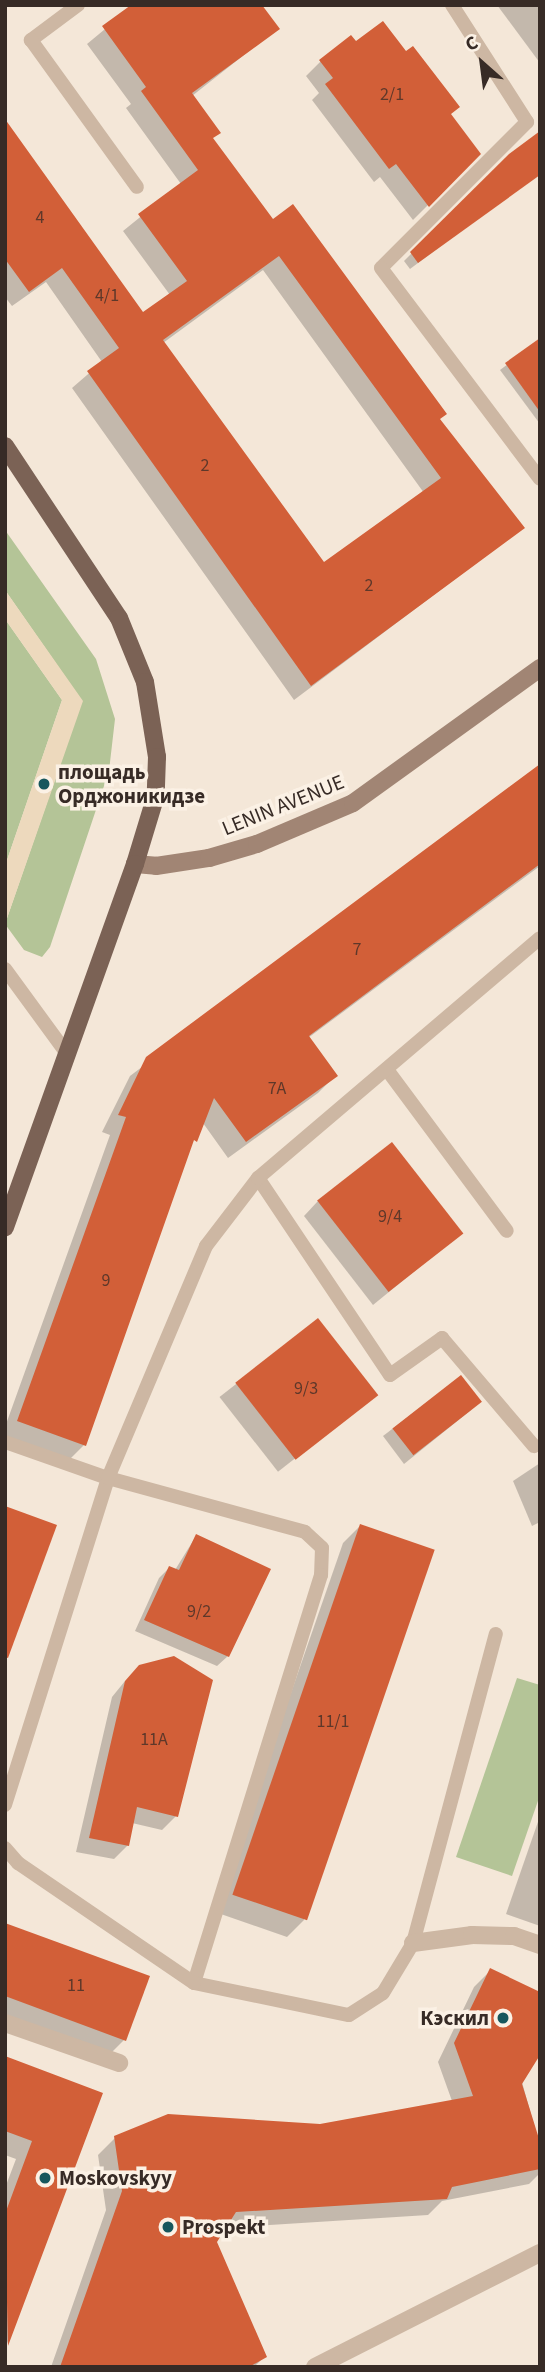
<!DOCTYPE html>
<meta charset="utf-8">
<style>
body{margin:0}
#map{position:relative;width:545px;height:2372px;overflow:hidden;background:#f4e7d8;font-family:"Source Sans 3",sans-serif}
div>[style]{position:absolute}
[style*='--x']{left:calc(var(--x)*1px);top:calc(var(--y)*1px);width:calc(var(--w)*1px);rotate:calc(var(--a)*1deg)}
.green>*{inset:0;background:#b4c497}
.plaza>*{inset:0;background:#edd9bd}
.shadow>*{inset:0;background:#0003;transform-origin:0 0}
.building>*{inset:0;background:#d25f38;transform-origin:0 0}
.lane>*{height:14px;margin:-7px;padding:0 7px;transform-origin:7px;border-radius:7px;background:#cdb7a3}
.street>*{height:18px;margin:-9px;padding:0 9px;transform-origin:9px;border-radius:9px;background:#cdb7a3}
.secondary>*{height:18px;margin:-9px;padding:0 9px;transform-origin:9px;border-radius:9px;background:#a18574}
.primary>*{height:18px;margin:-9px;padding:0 9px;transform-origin:9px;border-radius:9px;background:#7b6255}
.dots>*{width:19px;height:19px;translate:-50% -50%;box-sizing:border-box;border:4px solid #fbf1e5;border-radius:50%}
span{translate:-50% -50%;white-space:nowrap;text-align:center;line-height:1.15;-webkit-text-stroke:7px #fbf1e5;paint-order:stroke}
.number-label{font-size:18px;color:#5e382a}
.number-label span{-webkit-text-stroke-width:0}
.poi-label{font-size:21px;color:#372b26;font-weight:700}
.left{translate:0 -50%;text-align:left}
.right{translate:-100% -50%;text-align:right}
.street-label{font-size:21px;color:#372b26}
.frame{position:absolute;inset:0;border:7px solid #372b26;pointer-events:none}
.north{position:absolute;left:447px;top:28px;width:70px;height:70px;-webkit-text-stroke:5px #fbf1e5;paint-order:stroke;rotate:332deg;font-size:19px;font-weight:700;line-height:28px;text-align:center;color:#372b26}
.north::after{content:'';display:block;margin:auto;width:24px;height:32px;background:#372b26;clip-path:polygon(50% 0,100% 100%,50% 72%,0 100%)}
</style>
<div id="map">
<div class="green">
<div style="clip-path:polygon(5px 530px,96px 659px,115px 719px,109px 771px,50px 947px,42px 957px,24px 950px,5px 924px,82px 701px,5px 590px)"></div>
<div style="clip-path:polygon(5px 619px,62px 700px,5px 866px)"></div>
<div style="clip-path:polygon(517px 1678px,540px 1685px,540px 1795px,512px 1876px,456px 1857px)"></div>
</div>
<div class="plaza">
<div style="clip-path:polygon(5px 590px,83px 701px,5px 924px,5px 866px,62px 700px,5px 619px)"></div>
</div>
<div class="shadow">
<div style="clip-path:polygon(evenodd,134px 5px,277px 29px,192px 96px,212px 139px,272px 221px,523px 528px,294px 700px,72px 388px,102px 362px,46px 282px,12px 306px,5px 297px,5px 122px,143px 314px,170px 295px,123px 231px,181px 184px,126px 108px,131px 104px,87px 44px,134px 5px,263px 270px,424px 493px,324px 564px,163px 343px,263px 270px)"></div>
<div style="clip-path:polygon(497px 5px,540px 5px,540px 63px)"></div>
<div style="clip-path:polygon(321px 61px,449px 115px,479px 154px,413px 220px,380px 177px,374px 182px,312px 100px,319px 93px,306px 76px)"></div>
<div style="clip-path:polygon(510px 155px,540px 172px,410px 269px,404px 261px)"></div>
<div style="clip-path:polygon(540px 340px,540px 424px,500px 370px)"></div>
<div style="clip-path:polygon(540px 766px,540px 866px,308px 1038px,335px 1076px,318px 1093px,228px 1158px,203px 1123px,189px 1147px,84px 1445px,67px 1462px,5px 1440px,5px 1427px,110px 1135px,102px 1132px,130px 1076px)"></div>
<div style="clip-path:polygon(318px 1201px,460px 1234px,373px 1305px,304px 1216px)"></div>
<div style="left:318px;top:1320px;width:95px;height:125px;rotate:52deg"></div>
<div style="clip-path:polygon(460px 1377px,471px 1410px,404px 1464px,383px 1436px)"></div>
<div style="clip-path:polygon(540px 1463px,540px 1522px,532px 1526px,513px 1481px)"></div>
<div style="clip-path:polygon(360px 1526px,304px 1920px,287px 1937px,215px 1912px,343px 1543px)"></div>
<div style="clip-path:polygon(196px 1536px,228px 1656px,217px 1666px,135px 1631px,159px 1578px,169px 1568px,175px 1570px)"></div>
<div style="clip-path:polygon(125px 1681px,176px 1816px,162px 1830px,132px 1823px,128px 1845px,114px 1859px,76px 1852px,112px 1697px)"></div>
<div style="clip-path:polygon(540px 1816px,540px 1926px,506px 1914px)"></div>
<div style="clip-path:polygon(5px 1925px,124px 2040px,107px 2057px,5px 2020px)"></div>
<div style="clip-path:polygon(491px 1970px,540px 2147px,540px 2173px,529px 2184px,442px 2201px,428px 2215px,224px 2228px,215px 2242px,265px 2356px,254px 2367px,51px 2367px,106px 2210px,98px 2155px,115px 2138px,320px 2125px,452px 2101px,438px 2062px,474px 1987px)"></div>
<div style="clip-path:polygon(5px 2058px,101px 2094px,5px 2349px,5px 2188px,16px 2159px,5px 2155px)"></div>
</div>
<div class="building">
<div style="clip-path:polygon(evenodd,131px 5px,262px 5px,280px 29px,192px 93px,221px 133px,213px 138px,273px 219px,293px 204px,447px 414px,440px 419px,525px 528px,311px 686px,87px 371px,119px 348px,62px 268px,29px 292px,5px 259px,5px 119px,143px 312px,187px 281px,138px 214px,198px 170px,141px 91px,146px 87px,102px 26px,131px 5px,279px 256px,441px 478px,324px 562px,163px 340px,279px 256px)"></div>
<div style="clip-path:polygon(383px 21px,406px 51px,413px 46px,460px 107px,451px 114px,481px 154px,429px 207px,396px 164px,389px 169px,325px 84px,333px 78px,319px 60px,351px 35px,356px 41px)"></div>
<div style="clip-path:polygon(540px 131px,540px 175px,418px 263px,410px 252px,509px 154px)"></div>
<div style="clip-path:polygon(540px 338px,540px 412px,505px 363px)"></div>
<div style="clip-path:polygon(540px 764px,540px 864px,309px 1036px,338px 1076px,246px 1142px,214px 1098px,197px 1142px,194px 1140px,86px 1446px,17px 1421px,126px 1117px,118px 1115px,146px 1057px)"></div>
<div style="left:392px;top:1142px;width:116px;height:95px;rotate:52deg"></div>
<div style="left:318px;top:1318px;width:98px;height:105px;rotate:52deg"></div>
<div style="left:461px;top:1375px;width:34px;height:87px;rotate:52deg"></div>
<div style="clip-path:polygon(5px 1506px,57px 1525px,8px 1658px,5px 1657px)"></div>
<div style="left:360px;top:1524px;width:79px;height:392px;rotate:19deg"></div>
<div style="clip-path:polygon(196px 1534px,271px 1569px,229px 1657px,144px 1620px,169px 1566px,179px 1570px)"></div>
<div style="clip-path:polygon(174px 1656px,213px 1680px,178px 1817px,137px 1807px,129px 1846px,89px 1838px,125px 1681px,139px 1665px)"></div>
<div style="clip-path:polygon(5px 1923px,150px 1976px,126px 2041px,5px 1996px)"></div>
<div style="clip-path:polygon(490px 1968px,540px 1992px,540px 2055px,522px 2084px,540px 2142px,540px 2169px,452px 2187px,447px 2199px,236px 2212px,217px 2242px,267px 2357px,249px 2367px,60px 2367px,122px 2191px,114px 2136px,168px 2114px,320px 2124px,473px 2096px,454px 2043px)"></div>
<div style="clip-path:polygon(5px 2056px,103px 2093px,8px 2346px,5px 2214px,32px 2141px,5px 2131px)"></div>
</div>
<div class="lane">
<div style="--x:78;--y:5;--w:59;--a:143.3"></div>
<div style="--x:31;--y:40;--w:181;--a:54.2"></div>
<div style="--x:452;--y:5;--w:139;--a:57.3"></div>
<div style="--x:527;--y:122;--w:206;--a:135"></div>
<div style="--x:381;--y:268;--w:264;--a:53"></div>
<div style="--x:5;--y:969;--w:107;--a:53.8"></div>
<div style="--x:388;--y:1071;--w:199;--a:53.4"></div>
<div style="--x:258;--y:1178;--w:237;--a:56.2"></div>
<div style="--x:390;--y:1375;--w:64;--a:-35.4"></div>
<div style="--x:442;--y:1338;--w:142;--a:49.6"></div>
<div style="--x:5;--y:1442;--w:109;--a:19.3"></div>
<div style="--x:108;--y:1478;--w:204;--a:15.3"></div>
<div style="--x:305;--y:1532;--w:23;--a:43"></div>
<div style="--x:322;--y:1548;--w:27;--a:92"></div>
<div style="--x:321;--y:1575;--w:427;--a:107.3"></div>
<div style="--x:194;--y:1983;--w:158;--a:11.7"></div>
<div style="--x:349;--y:2015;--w:40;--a:-32.9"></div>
<div style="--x:383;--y:1993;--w:58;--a:-59"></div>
<div style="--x:413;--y:1943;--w:320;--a:-75"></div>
<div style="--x:5;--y:1805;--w:343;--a:-72.5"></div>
<div style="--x:108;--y:1478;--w:252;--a:-67.1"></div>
<div style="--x:206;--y:1246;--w:86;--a:-52.6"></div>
<div style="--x:258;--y:1178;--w:370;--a:-40.4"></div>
<div style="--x:5;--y:1848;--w:20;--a:49"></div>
<div style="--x:18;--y:1863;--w:213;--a:34.3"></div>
</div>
<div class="street">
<div style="--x:413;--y:1943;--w:60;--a:-7.7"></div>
<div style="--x:472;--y:1935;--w:42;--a:1.4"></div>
<div style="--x:514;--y:1936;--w:28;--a:19"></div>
<div style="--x:5;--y:2023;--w:121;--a:19.3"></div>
<div style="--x:315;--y:2367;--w:252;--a:-26.9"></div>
</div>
<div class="secondary">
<div style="--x:135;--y:864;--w:21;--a:5"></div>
<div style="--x:156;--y:866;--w:54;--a:-8.6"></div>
<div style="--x:209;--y:858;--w:50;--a:-16.3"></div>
<div style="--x:257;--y:844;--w:104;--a:-23.1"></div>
<div style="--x:353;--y:803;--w:231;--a:-35.8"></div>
</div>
<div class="primary">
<div style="--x:5;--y:446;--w:206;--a:56.5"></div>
<div style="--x:119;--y:618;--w:69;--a:67.9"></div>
<div style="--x:145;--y:682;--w:76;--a:80.9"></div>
<div style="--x:157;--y:757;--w:38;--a:92"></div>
<div style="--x:156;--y:795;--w:72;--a:106.9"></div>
<div style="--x:135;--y:864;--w:386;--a:109.7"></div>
</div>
<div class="dots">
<div style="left:44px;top:784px;background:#17575d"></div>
<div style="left:503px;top:2018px;background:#17575d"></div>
<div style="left:45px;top:2178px;background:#17575d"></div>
<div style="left:168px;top:2227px;background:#17575d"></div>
</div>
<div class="number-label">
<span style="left:392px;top:95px">2/1</span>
<span style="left:40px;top:218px">4</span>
<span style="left:107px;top:296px">4/1</span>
<span style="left:205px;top:466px">2</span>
<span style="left:369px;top:586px">2</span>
<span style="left:357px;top:950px">7</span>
<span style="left:277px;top:1089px">7А</span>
<span style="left:390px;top:1217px">9/4</span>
<span style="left:106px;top:1281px">9</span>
<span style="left:306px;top:1389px">9/3</span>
<span style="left:199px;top:1612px">9/2</span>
<span style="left:333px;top:1722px">11/1</span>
<span style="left:154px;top:1740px">11А</span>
<span style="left:76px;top:1986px">11</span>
</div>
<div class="poi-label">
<span class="left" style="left:58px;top:784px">площадь<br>Орджоникидзе</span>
<span class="right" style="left:489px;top:2018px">Кэскил</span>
<span class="left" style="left:59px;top:2178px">Moskovskyy</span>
<span class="left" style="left:182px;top:2227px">Prospekt</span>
</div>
<div class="street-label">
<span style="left:283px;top:805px;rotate:-22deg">LENIN AVENUE</span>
</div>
<div class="frame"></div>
<div class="north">С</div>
</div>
